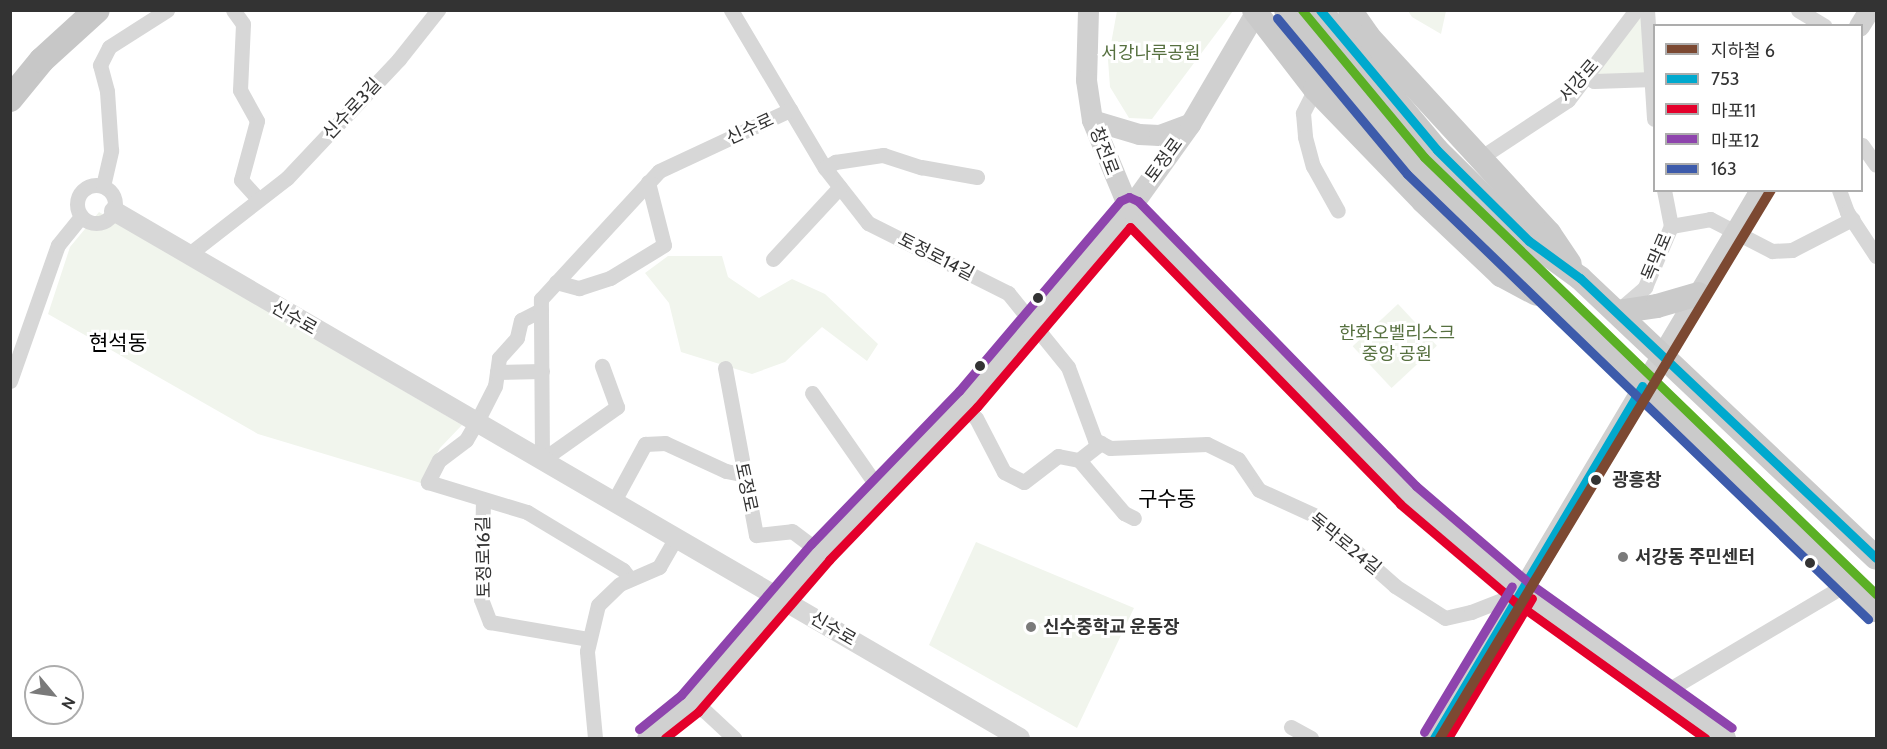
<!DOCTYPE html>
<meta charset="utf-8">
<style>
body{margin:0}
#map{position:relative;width:1887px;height:749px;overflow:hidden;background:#fff;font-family:Cabin,"Noto Sans KR",sans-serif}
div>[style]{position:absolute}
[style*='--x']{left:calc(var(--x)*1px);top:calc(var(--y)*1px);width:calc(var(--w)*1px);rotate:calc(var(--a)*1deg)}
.green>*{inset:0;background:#f1f5ed;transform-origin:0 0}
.minor>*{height:15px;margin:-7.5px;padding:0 7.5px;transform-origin:7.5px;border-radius:7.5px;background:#d7d7d7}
.minor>.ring{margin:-7.5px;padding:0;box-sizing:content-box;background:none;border:15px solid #d7d7d7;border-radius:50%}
.tertiary>*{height:20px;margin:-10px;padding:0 10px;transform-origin:10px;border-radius:10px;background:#d7d7d7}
.secondary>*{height:21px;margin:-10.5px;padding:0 10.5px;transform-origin:10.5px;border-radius:10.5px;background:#d0d0d0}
.primary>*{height:24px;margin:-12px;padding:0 12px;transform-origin:12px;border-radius:12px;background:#cacaca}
.trunk>*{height:26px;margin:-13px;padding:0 13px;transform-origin:13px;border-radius:13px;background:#c7c7c7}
.bus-1>*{height:9px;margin:-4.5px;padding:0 4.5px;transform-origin:4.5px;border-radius:4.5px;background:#00a9ce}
.bus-2>*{height:9px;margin:-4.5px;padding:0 4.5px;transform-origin:4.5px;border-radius:4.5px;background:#e4002b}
.bus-3>*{height:9px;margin:-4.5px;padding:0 4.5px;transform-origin:4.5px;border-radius:4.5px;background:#8e44ad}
.bus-4>*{height:9px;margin:-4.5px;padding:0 4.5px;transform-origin:4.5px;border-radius:4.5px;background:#3d5bab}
.bus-5>*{height:9px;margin:-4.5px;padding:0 4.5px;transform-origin:4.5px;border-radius:4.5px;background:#5bb025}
.metro-1>*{height:10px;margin:-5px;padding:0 5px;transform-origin:5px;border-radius:5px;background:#7c4932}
.dots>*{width:16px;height:16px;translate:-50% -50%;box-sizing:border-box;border:3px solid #fff;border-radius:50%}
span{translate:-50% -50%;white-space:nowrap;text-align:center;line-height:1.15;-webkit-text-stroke:6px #fff;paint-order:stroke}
.park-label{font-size:18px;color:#56703f}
.street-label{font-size:18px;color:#333}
.stop-label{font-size:18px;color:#333;font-weight:700}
.left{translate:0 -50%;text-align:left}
.poi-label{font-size:18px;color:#333;font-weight:700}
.quarter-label{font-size:21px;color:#000}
.frame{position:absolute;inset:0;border:12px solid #333;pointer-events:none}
.legend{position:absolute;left:1653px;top:24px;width:210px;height:168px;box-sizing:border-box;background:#fff;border:2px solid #adadad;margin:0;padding:8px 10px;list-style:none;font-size:18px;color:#333}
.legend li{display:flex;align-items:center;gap:12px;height:30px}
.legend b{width:30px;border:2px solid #adadad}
.north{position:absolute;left:24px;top:665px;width:60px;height:60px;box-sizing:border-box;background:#fff;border:2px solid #adadad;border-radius:50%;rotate:119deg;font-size:16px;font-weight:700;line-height:24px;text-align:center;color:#333}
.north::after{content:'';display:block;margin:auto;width:21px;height:27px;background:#7a7a7a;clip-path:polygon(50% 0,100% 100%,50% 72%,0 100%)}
</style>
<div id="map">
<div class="green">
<div style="clip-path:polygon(1117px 11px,1117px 10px,1233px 11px,1152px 119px,1129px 118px,1110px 87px,1108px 60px)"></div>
<div style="clip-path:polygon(1408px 11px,1446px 11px,1441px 34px,1412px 17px)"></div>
<div style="clip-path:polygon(1640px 11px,1648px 75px,1591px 76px)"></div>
<div style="clip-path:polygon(99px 212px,462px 425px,440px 448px,421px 483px,258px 434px,48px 314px,70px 247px)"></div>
<div style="clip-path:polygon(668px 256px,722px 256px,728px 277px,759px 298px,792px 279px,825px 294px,878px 344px,867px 361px,822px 327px,785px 362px,752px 374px,681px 352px,669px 303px,645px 273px)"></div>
<div style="left:1398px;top:304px;width:57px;height:62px;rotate:47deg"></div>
<div style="clip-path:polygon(976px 542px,1134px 608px,1077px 728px,929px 645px)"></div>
</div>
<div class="minor">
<div style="--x:233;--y:10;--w:17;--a:54"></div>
<div style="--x:243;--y:24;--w:66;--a:92.6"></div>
<div style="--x:240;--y:90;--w:35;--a:61"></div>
<div style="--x:257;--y:121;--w:61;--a:105.2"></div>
<div style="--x:241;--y:180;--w:25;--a:48"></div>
<div style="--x:731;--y:10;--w:184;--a:59.3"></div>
<div style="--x:825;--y:168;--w:70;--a:52"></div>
<div style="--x:868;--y:223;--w:157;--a:26.6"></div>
<div style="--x:1008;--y:293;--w:95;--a:51"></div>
<div style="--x:1068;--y:367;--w:78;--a:69.7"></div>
<div style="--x:1095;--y:440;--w:17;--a:28"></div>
<div style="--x:1110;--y:448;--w:97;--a:-2.4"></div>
<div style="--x:1207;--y:444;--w:34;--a:26"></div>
<div style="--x:1238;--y:459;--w:37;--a:56"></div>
<div style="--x:1259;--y:490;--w:63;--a:24.5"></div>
<div style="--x:1316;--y:516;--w:106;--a:41.5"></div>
<div style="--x:1395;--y:586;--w:59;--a:32.6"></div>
<div style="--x:1445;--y:618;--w:27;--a:-13"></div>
<div style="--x:1471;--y:612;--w:55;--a:-21.4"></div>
<div style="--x:1647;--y:10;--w:109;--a:86.3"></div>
<div style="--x:1798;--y:10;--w:31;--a:31"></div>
<div style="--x:1585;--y:76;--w:10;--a:29"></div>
<div style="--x:1594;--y:81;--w:60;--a:-1.9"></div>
<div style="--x:1315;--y:89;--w:27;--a:117"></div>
<div style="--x:1303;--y:113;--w:24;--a:85"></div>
<div style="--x:1305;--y:137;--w:30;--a:75"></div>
<div style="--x:1313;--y:166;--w:51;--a:60.9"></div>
<div style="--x:1862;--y:145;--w:24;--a:55"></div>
<div style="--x:1480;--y:158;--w:105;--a:-33.4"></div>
<div style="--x:1568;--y:100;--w:113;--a:-52.9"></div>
<div style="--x:825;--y:168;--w:12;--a:-31"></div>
<div style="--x:835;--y:162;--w:49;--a:-8.3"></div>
<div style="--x:883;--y:155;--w:40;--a:18"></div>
<div style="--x:921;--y:167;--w:57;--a:10.1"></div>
<div class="ring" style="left:77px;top:185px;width:23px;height:23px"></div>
<div style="--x:103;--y:186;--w:37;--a:-77"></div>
<div style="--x:111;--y:150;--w:59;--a:-93.9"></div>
<div style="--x:107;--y:91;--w:27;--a:-105"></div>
<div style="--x:100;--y:65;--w:20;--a:-63"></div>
<div style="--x:109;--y:47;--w:69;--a:-32.5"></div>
<div style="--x:1664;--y:190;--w:37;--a:79"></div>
<div style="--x:1839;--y:190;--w:23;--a:70"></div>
<div style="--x:1847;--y:212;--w:53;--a:56.6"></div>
<div style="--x:188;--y:255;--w:125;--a:-37.9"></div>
<div style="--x:287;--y:178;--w:163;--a:-46.7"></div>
<div style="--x:399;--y:59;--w:63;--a:-51.5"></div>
<div style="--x:773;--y:259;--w:98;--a:-47.1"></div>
<div style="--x:556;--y:282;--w:24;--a:15"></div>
<div style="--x:579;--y:288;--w:33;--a:-18"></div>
<div style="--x:610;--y:278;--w:63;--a:-31.4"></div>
<div style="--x:664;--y:245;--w:65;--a:-104.3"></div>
<div style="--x:541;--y:310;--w:22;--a:153"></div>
<div style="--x:521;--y:320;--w:18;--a:103"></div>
<div style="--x:517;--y:338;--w:27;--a:132"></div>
<div style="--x:499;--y:358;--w:28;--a:98"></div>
<div style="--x:495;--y:386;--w:39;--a:117"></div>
<div style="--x:477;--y:421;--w:22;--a:120"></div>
<div style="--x:466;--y:440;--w:34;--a:143"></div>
<div style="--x:439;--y:460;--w:25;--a:117"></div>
<div style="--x:428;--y:482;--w:103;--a:16.9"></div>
<div style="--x:527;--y:512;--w:112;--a:31.1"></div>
<div style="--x:623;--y:570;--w:11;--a:52"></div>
<div style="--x:1619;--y:310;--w:35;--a:-41"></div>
<div style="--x:1645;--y:287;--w:66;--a:-66.9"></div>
<div style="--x:1671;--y:226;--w:40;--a:-10"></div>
<div style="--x:1710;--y:219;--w:70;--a:27.3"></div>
<div style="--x:1772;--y:251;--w:20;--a:-3"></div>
<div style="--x:1792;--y:250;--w:68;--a:-27.3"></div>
<div style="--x:725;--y:368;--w:170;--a:79.5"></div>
<div style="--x:756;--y:535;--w:36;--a:-6"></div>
<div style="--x:792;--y:531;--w:35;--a:37"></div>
<div style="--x:497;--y:372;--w:45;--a:-1.3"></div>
<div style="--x:10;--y:381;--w:144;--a:-70.6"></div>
<div style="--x:58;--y:245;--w:36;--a:-51"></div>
<div style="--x:812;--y:393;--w:117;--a:55.1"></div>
<div style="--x:961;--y:406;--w:19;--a:39"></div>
<div style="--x:976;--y:418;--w:61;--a:62.6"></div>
<div style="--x:1004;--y:472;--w:22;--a:27"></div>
<div style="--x:1024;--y:482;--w:43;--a:-37.4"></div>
<div style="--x:1058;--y:456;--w:21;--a:11"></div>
<div style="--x:1079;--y:460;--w:28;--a:-38"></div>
<div style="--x:542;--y:460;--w:161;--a:-90.4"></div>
<div style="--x:541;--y:299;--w:174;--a:-47.3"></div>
<div style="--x:659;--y:171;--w:145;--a:-25"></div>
<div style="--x:542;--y:460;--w:92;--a:-35.2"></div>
<div style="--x:617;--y:407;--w:44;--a:-110.1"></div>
<div style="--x:1079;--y:460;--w:70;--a:49.7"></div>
<div style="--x:1124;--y:513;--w:11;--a:27"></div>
<div style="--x:483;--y:500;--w:99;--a:91.2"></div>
<div style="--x:481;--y:599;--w:25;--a:69"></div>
<div style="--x:490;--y:622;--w:99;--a:9.8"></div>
<div style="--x:614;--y:501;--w:65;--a:-61.5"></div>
<div style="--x:645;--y:444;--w:20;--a:-3"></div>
<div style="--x:665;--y:443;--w:67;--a:24.7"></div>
<div style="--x:726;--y:471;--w:16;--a:11"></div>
<div style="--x:1663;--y:693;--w:215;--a:-30.7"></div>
<div style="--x:689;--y:704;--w:17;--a:24"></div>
<div style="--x:705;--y:711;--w:40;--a:43"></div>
<div style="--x:1291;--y:727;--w:23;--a:29"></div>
<div style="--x:595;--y:738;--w:87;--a:-95.3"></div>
<div style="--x:587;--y:651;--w:47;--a:-76.6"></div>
<div style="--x:598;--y:605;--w:30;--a:-44"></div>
<div style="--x:620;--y:584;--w:43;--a:-23.6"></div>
<div style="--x:659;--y:567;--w:34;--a:-60"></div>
</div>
<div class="tertiary">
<div style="--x:114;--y:211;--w:1048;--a:30.19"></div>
</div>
<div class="secondary">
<div style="--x:1088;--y:10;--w:70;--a:91.6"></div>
<div style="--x:1086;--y:80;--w:40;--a:81.5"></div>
<div style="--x:1092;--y:120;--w:96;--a:67.4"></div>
<div style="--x:1129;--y:209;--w:37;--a:49"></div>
<div style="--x:1153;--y:237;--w:363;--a:45.3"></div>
<div style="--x:1408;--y:495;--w:150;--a:40.4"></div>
<div style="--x:1522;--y:592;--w:250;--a:35.7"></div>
<div style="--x:1859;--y:26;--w:19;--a:-58"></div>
<div style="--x:1092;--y:120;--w:49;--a:16.6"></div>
<div style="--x:1139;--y:134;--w:20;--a:3"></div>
<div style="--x:1159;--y:135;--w:33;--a:-20"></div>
<div style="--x:647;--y:738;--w:54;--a:-39"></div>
<div style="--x:689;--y:704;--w:201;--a:-49.2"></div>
<div style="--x:820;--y:552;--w:213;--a:-46"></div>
<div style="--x:968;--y:399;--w:96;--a:-49.2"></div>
<div style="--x:1031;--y:326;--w:153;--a:-50.1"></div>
<div style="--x:1129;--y:209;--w:105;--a:-54.3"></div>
<div style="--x:1190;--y:124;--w:132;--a:-59.6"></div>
<div style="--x:1434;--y:738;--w:638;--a:-59.25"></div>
</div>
<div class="primary">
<div style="--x:1254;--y:10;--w:100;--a:52.3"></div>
<div style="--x:1315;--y:89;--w:156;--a:46"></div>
<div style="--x:1423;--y:201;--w:108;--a:43.5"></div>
<div style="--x:1501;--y:275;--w:40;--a:28"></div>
<div style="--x:1286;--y:10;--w:202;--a:50.2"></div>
<div style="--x:1415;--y:165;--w:641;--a:43.99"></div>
<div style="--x:1320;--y:10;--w:182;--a:50.1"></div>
<div style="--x:1437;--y:150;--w:129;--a:44.7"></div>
<div style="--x:1529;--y:241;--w:63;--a:36"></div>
<div style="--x:1580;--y:278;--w:407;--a:43.4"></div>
<div style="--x:1350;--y:10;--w:32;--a:55"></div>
<div style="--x:1368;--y:36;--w:268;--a:47.4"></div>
<div style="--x:1549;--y:233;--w:37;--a:56"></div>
<div style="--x:1617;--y:312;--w:40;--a:-8.5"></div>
<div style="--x:1657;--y:306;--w:43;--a:-16.3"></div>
</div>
<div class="trunk">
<div style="--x:10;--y:99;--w:50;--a:-50.6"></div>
<div style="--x:42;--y:60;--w:74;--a:-42.3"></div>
</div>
<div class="bus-1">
<div style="--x:1320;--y:10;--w:182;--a:50.1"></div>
<div style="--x:1437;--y:150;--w:129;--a:44.7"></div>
<div style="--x:1529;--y:241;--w:63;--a:36"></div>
<div style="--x:1580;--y:278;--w:407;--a:43.4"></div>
<div style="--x:1434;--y:738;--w:409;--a:-59.4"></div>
</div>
<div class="bus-2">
<div style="--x:665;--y:738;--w:42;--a:-38.2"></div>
<div style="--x:698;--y:712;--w:201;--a:-49.2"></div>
<div style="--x:829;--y:560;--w:213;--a:-46"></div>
<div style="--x:977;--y:407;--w:236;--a:-49.6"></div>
<div style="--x:1130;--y:227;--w:387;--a:45.7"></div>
<div style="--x:1400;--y:504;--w:151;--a:40.4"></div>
<div style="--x:1515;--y:602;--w:234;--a:35.6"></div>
<div style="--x:1448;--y:738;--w:163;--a:-59"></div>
</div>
<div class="bus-3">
<div style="--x:639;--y:729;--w:54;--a:-39"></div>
<div style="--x:681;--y:695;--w:199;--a:-49.3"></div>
<div style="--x:811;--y:544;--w:213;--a:-46"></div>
<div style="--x:959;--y:391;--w:249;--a:-49.7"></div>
<div style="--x:1120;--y:201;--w:10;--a:-24"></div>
<div style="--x:1129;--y:197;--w:10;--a:24"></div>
<div style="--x:1138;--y:201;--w:398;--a:45.7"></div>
<div style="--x:1416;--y:486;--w:149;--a:40.6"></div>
<div style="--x:1529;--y:583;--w:249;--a:35.5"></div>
<div style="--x:1424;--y:732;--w:170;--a:-58.9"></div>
</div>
<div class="bus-4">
<div style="--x:1277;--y:18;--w:203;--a:50.2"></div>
<div style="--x:1407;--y:174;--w:641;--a:43.99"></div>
</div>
<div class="bus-5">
<div style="--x:1302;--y:10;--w:191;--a:50.3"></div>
<div style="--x:1424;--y:157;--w:629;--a:44.03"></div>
</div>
<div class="metro-1">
<div style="--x:1440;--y:738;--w:640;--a:-58.87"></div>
</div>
<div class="dots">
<div style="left:1038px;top:298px;background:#333"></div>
<div style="left:980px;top:366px;background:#333"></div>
<div style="left:1596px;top:480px;background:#333"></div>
<div style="left:1623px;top:557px;background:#7a7a7a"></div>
<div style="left:1810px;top:563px;background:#333"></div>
<div style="left:1031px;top:627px;background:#7a7a7a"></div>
</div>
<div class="park-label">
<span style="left:1151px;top:53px">서강나루공원</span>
<span style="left:1397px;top:344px">한화오벨리스크<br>중앙 공원</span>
</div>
<div class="street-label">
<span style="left:1579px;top:81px;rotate:-49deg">서강로</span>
<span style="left:352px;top:109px;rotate:-47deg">신수로3길</span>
<span style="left:750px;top:129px;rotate:-25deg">신수로</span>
<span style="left:1104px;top:151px;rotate:69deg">창전로</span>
<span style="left:1164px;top:160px;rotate:-54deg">토정로</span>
<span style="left:936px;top:257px;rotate:27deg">토정로14길</span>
<span style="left:1657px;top:257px;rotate:-67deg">독막로</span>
<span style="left:294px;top:318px;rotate:30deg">신수로</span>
<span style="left:746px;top:487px;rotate:78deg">토정로</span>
<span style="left:1345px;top:544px;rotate:39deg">독막로24길</span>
<span style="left:484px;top:557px;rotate:-91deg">토정로16길</span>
<span style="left:833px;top:629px;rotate:30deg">신수로</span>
</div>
<div class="stop-label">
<span class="left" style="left:1612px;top:480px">광흥창</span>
</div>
<div class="poi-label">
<span class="left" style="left:1635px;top:557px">서강동 주민센터</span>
<span class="left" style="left:1043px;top:627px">신수중학교 운동장</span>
</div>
<div class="quarter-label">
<span style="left:118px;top:343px">현석동</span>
<span style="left:1167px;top:499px">구수동</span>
</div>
<div class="frame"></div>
<ul class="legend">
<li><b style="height:8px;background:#7c4932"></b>지하철 6</li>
<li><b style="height:8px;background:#00a9ce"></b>753</li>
<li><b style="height:8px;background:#e4002b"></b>마포11</li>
<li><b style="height:8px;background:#8e44ad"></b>마포12</li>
<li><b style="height:8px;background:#3d5bab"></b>163</li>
</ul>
<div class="north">N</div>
</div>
